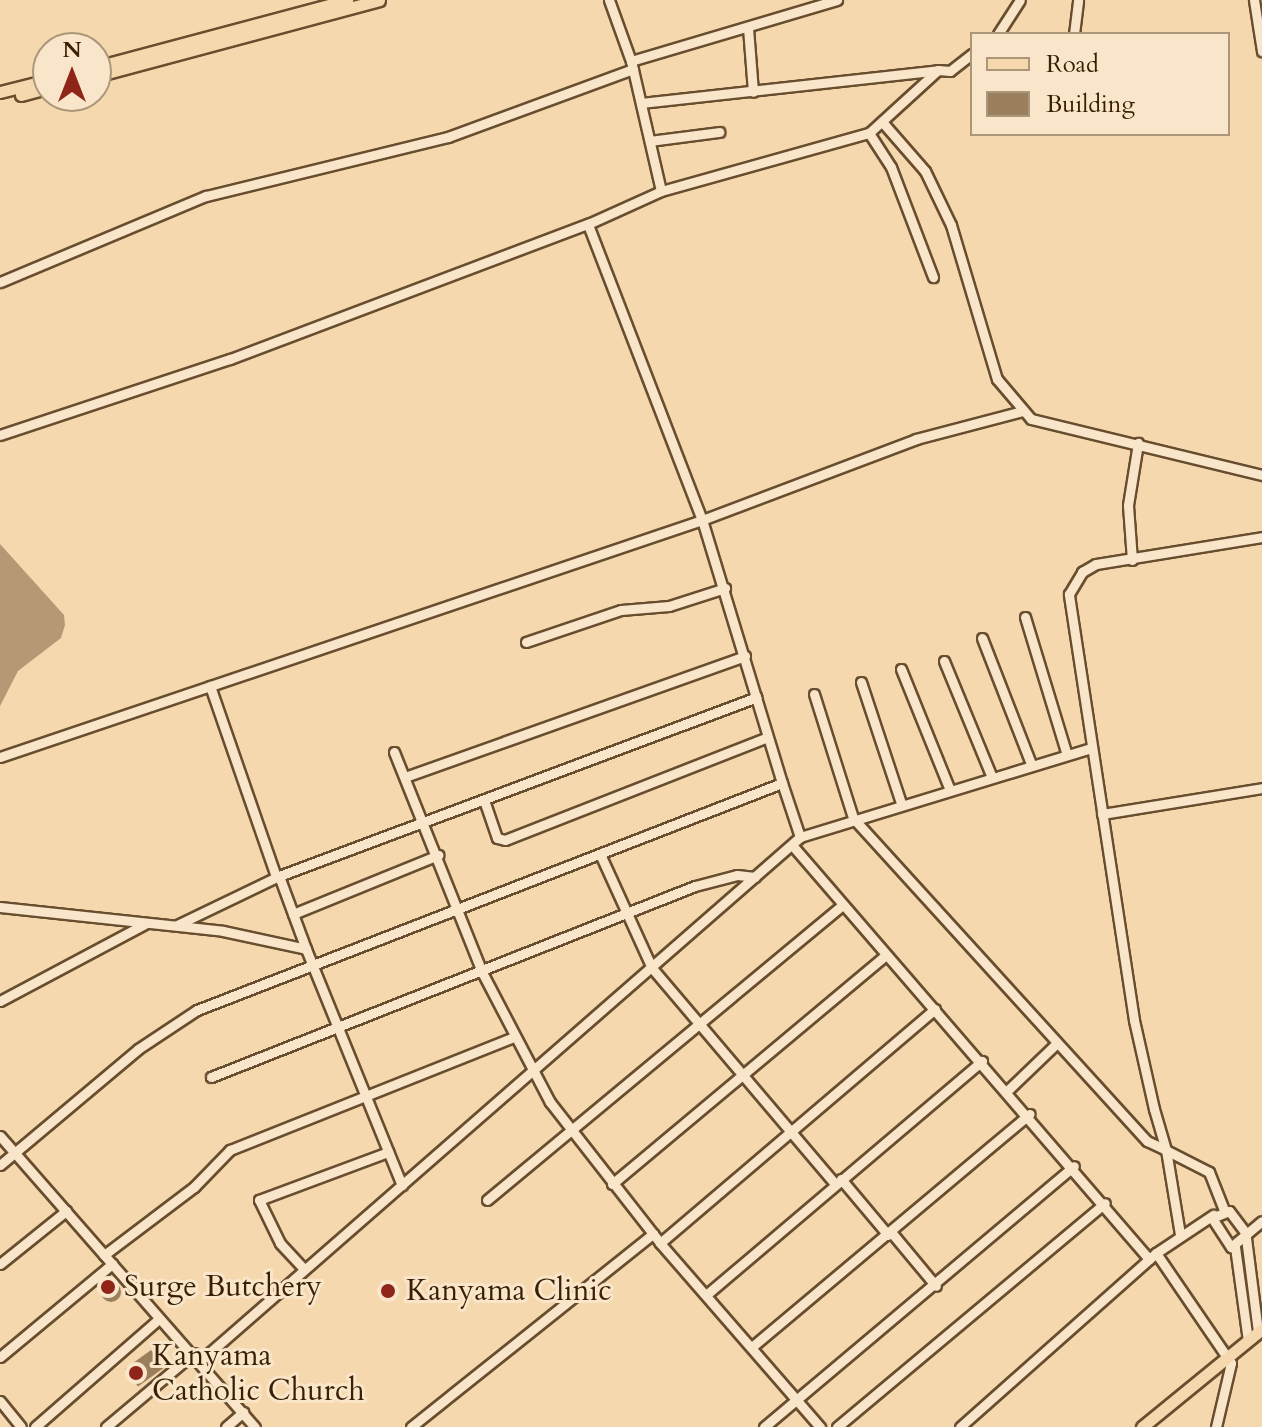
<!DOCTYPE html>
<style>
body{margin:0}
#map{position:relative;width:1262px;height:1427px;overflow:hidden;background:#f6d8ae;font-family:Cardo,serif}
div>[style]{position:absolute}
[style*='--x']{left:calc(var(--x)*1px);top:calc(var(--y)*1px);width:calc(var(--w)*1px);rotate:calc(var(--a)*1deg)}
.water>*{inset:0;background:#b69974}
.building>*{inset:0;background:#9b7f5c;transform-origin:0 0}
.round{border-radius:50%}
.roads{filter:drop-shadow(2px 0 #684d2e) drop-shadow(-2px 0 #684d2e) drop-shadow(0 2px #684d2e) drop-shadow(0 -2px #684d2e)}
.minor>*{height:9px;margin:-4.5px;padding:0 4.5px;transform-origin:4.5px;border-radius:4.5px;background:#f9e6ca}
.major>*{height:11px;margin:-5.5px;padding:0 5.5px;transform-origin:5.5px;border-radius:5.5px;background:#f6d8ae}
.dots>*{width:22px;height:22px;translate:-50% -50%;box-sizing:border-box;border:4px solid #f9e6ca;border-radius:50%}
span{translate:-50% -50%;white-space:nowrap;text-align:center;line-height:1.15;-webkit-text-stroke:6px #f9e6ca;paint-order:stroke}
.poi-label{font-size:30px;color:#391f03}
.left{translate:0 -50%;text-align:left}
.legend{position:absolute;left:970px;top:32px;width:260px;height:104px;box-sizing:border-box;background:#f9e6ca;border:2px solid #ac967a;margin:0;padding:10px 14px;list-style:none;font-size:24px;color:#391f03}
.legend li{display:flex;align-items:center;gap:16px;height:40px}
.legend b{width:40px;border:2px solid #ac967a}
.north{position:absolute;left:32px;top:32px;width:80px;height:80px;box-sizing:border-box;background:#f9e6ca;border:2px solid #ac967a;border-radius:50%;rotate:0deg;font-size:22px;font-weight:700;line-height:32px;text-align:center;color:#391f03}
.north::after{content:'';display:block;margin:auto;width:28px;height:36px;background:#8f2418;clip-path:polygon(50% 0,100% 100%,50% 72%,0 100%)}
</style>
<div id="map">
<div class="water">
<div style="clip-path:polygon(0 544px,64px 615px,65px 625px,61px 638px,18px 671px,0 706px)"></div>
</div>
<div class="building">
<div class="round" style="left:101px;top:1282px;width:20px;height:20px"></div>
<div style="left:151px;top:1350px;width:22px;height:32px;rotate:54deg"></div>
</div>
<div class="roads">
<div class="minor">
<div style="--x:609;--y:0;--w:65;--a:70.2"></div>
<div style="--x:631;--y:61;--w:133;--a:77"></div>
<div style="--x:1254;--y:0;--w:52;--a:81.1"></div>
<div style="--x:748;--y:28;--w:64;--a:85.5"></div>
<div style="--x:998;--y:34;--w:40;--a:-57.1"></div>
<div style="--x:1074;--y:34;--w:34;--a:-83"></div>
<div style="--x:631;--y:61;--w:215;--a:-16.5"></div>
<div style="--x:641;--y:103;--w:299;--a:-6.3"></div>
<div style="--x:884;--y:124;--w:62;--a:48.9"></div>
<div style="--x:925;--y:171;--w:60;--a:64.3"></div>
<div style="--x:951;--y:225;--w:161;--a:73.4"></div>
<div style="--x:997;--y:379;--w:52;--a:49.6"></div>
<div style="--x:1031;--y:419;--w:238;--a:13.6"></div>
<div style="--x:869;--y:133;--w:40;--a:57.1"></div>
<div style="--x:891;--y:167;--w:118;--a:69.1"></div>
<div style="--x:650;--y:141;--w:70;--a:-7.4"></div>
<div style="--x:0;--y:282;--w:223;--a:-22.7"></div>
<div style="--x:206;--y:196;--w:249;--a:-13.7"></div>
<div style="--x:448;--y:137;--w:197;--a:-20.2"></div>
<div style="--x:0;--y:435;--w:242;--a:-18.3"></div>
<div style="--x:230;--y:359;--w:383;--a:-20.7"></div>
<div style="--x:588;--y:224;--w:80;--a:-24.3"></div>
<div style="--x:661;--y:191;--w:216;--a:-15.6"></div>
<div style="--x:869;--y:133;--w:93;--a:-42.4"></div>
<div style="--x:938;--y:70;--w:12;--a:5"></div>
<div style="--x:950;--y:71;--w:28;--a:-38"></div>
<div style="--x:1132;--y:560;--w:55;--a:-94.2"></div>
<div style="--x:1128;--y:505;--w:63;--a:-80.8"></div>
<div style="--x:1025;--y:617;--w:144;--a:73.1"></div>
<div style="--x:982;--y:638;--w:135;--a:68.7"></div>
<div style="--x:526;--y:642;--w:100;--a:-18.6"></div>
<div style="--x:621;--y:610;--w:48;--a:-4.8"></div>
<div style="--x:669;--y:606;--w:59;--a:-17.8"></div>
<div style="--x:944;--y:661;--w:123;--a:67.6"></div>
<div style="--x:901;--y:669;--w:128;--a:68"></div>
<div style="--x:861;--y:682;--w:127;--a:71.7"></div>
<div style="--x:210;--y:686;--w:202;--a:70.9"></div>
<div style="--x:814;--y:694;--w:130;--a:72.5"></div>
<div style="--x:853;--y:818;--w:437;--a:47.7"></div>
<div style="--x:1147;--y:1141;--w:21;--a:25"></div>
<div style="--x:1166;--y:1150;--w:86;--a:80.6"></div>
<div style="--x:394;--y:752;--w:239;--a:68.2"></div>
<div style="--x:483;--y:974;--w:144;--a:62.4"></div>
<div style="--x:550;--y:1102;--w:179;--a:52"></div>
<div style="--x:660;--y:1243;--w:244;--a:49"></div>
<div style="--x:0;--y:757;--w:741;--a:-18.66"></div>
<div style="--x:702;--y:520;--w:229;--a:-20.7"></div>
<div style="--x:916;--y:439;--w:111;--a:-14.7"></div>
<div style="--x:405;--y:777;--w:361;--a:-19.6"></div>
<div style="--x:484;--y:800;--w:40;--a:71.1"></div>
<div style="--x:497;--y:838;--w:8;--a:14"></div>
<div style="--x:505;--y:840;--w:282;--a:-21.4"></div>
<div style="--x:1102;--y:814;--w:162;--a:-9.2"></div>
<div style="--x:800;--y:837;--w:304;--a:-17"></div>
<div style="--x:792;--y:845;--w:547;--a:49.23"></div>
<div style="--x:600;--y:854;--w:125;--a:65.5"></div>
<div style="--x:652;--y:968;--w:283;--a:49.7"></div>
<div style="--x:279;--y:876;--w:78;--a:69.7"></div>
<div style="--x:0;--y:907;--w:224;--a:6.1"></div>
<div style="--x:223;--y:931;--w:85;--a:12.2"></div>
<div style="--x:306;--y:949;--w:255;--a:67.9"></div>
<div style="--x:293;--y:914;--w:157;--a:-22.1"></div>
<div style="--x:177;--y:925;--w:113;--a:-25.7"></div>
<div style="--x:279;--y:876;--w:510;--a:-20.53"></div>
<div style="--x:0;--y:1001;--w:164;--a:-28"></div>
<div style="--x:211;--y:1077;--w:520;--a:-21.54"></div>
<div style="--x:695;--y:886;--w:43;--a:-14.7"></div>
<div style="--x:737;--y:875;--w:18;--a:6"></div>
<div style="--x:1008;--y:1090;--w:66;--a:-43.8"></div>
<div style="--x:0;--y:1136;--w:387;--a:48.8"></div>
<div style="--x:0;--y:1165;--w:180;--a:-40"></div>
<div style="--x:138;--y:1049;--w:71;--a:-33.5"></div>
<div style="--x:197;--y:1010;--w:627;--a:-21.21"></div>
<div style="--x:782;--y:783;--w:275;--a:-106.9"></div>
<div style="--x:702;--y:520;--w:317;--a:-111.1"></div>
<div style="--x:841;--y:1179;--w:73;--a:50"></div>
<div style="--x:612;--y:1184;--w:357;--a:-39.9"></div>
<div style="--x:487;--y:1200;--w:460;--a:-39.7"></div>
<div style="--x:1224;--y:1210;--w:41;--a:-111.5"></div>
<div style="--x:1209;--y:1172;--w:48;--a:-152.9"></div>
<div style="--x:1166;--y:1150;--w:43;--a:-106.3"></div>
<div style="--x:1154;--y:1109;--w:91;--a:-102.7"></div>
<div style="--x:1134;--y:1020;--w:431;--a:-98.7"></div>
<div style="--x:1069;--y:594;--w:26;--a:-59"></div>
<div style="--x:1082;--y:572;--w:16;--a:-30"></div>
<div style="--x:1096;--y:564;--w:168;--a:-9.2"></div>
<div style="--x:891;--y:1232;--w:70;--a:50.2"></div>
<div style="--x:1245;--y:1232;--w:26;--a:-127"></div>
<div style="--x:1229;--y:1211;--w:18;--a:158"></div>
<div style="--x:1212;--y:1218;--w:35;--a:57"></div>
<div style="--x:1231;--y:1247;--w:40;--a:-40"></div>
<div style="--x:1246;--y:1238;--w:95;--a:82.7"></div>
<div style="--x:660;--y:1243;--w:361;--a:-40.4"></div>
<div style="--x:1235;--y:1247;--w:95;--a:82.1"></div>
<div style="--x:1156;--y:1253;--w:133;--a:55.7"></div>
<div style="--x:1231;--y:1363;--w:66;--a:103.2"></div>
<div style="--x:104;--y:1255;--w:113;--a:-37.1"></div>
<div style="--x:194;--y:1187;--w:52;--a:-45.8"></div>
<div style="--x:230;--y:1150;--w:306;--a:-21.7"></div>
<div style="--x:0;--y:1264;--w:85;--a:-38.8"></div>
<div style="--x:304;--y:1269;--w:35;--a:-133"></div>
<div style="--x:280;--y:1243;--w:48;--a:-116"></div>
<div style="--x:259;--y:1200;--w:138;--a:-20.4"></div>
<div style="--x:706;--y:1295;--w:362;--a:-40.3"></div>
<div style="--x:753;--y:1346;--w:361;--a:-40"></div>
<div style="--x:0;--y:1357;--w:146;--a:-39.7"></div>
<div style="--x:200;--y:1361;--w:797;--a:-41.13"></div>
<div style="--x:800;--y:837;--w:57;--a:-108.4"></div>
<div style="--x:0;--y:1401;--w:33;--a:51"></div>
<div style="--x:35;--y:1427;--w:164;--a:-41.1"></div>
<div style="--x:106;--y:1427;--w:115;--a:-40.1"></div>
<div style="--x:226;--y:1427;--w:23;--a:-41"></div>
<div style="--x:411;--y:1427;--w:310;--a:-38.6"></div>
<div style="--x:764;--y:1427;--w:405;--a:-40.1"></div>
<div style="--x:837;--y:1427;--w:349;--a:-39.9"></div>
<div style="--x:960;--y:1427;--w:262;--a:-41.6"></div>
<div style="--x:1156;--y:1253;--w:69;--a:-33.7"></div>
</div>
<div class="major">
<div style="--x:96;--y:67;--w:260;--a:-14.9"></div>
<div style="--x:96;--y:76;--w:293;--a:-15"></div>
<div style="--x:0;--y:92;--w:49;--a:-14"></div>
<div style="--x:21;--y:95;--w:28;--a:-15"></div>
<div style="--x:1142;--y:1427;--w:155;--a:-39.2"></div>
</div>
</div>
<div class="dots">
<div style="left:108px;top:1287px;background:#8f2418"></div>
<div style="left:388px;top:1291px;background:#8f2418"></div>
<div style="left:136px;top:1373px;background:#8f2418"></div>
</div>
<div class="poi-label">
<span class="left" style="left:124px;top:1287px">Surge Butchery</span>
<span class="left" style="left:406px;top:1291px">Kanyama Clinic</span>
<span class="left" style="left:152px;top:1373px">Kanyama<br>Catholic Church</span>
</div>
<ul class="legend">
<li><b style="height:10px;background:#f6d8ae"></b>Road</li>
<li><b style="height:22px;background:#9b7f5c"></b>Building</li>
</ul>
<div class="north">N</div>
</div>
